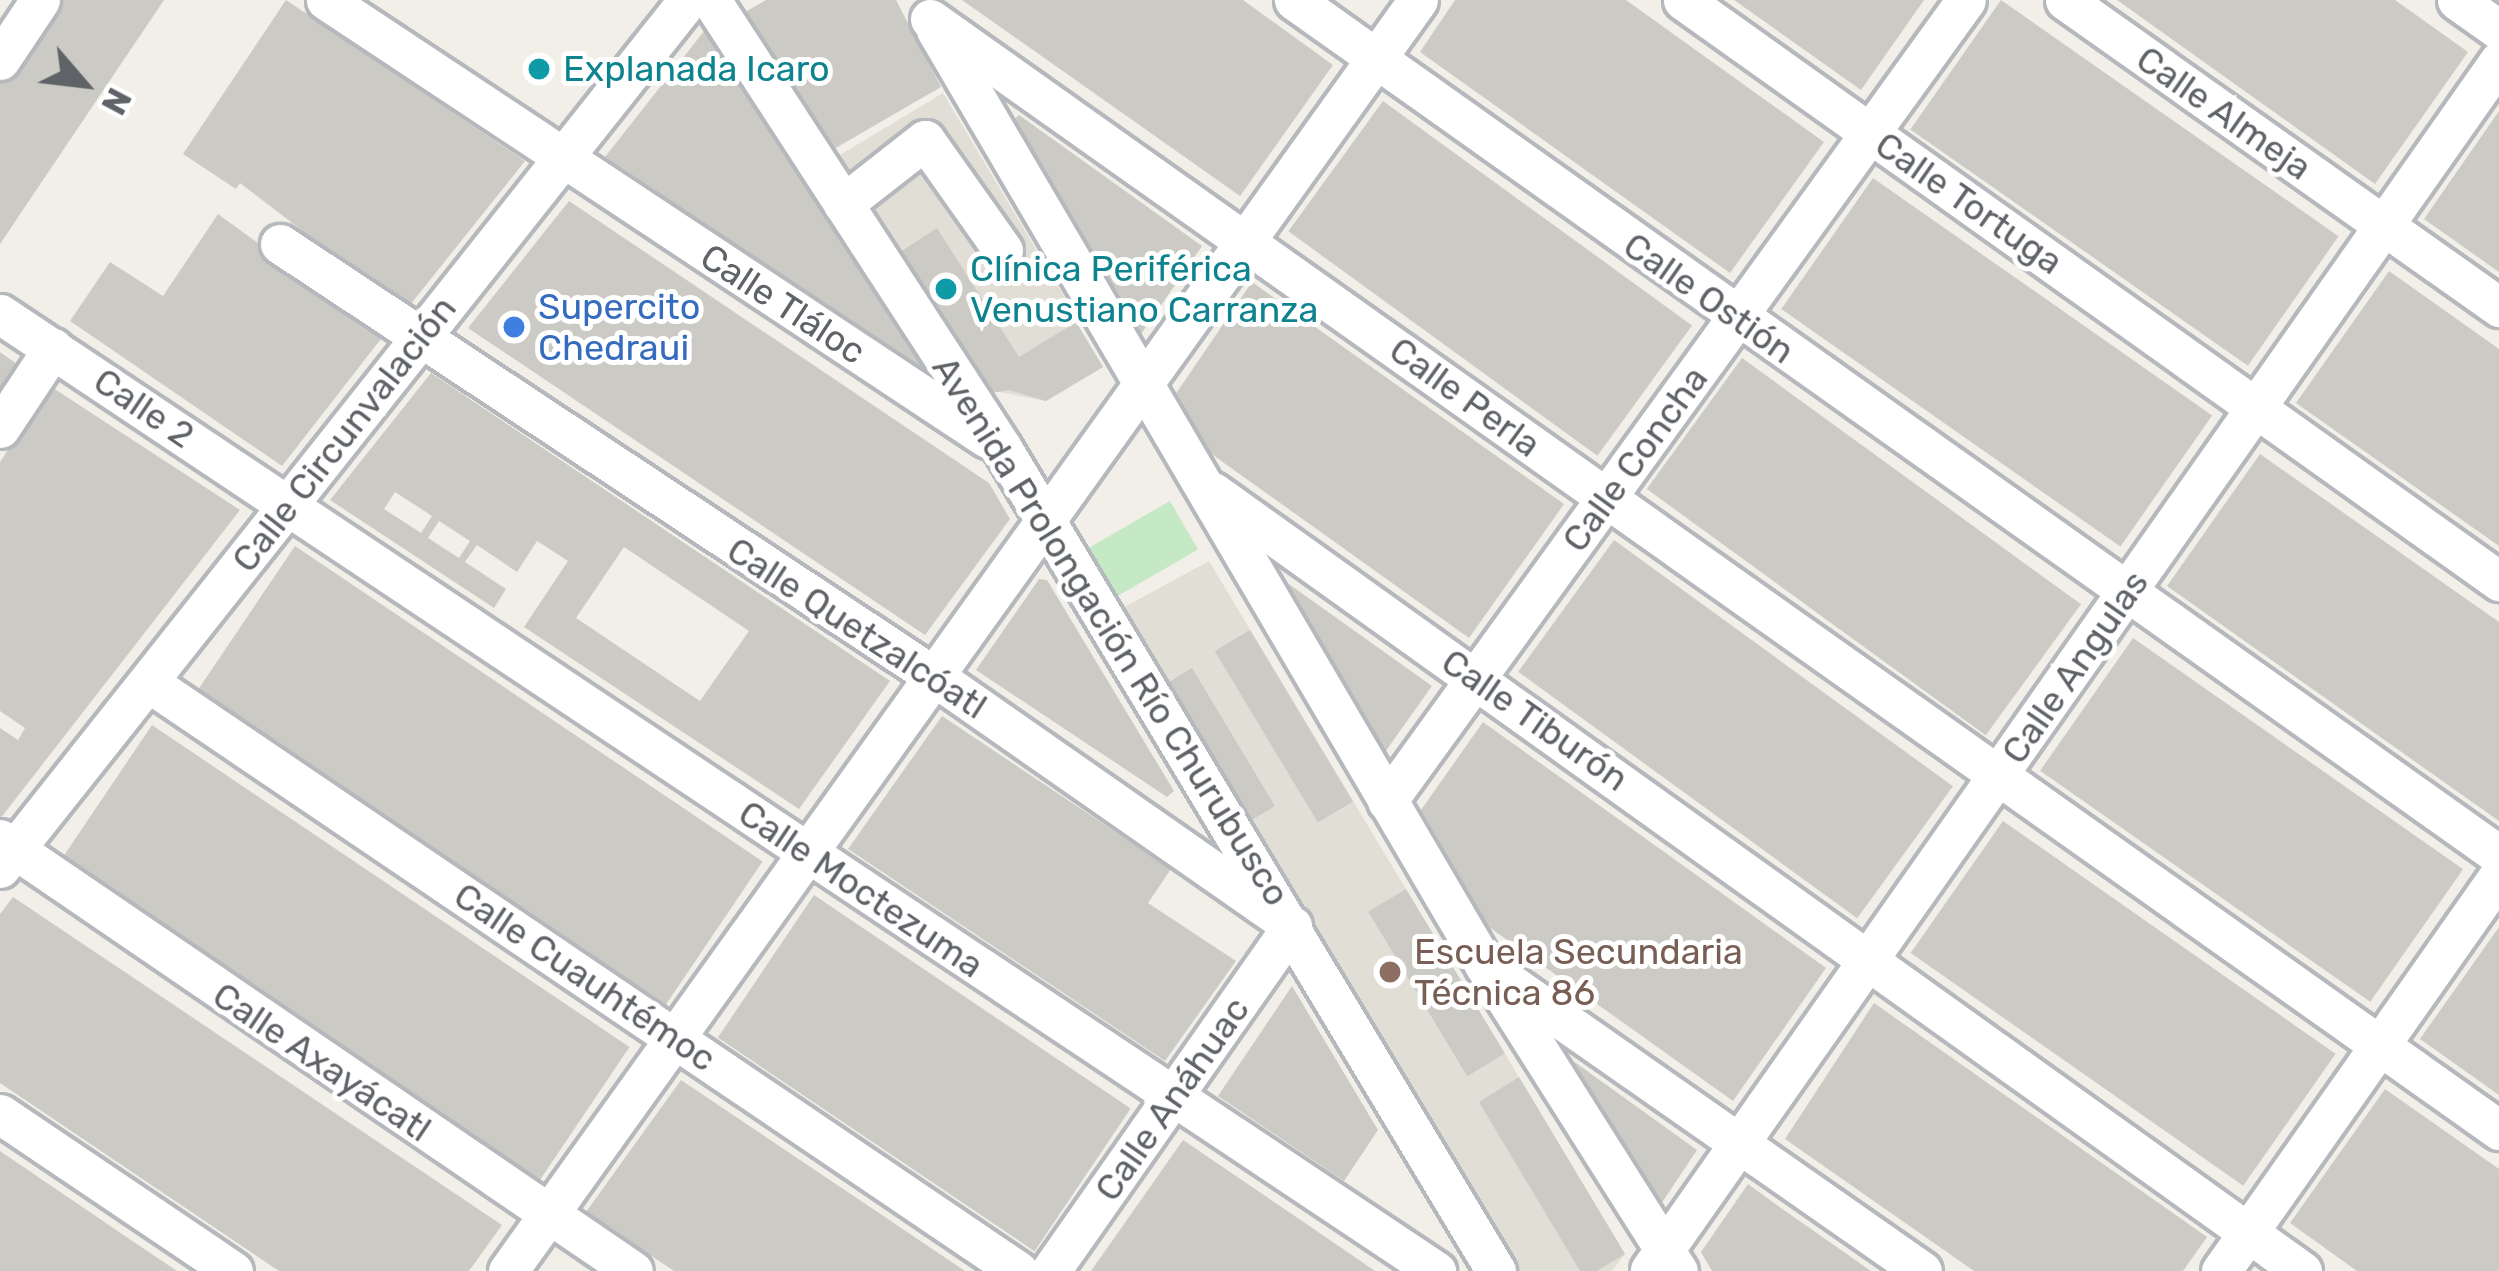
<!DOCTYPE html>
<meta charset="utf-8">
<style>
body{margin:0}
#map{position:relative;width:2499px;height:1271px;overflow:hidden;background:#f1efe8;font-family:Rubik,sans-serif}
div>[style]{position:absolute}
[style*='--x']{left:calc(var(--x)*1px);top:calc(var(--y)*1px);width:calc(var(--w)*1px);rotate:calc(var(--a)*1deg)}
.education>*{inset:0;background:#e1ded6}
.green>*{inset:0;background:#c5e8c5;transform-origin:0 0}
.building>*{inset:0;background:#cccac5;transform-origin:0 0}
.roads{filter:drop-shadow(3px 0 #b5b8bc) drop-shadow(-3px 0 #b5b8bc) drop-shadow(0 3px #b5b8bc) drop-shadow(0 -3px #b5b8bc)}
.minor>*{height:39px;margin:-19.5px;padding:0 19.5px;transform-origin:19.5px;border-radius:19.5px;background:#fff}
.dots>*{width:33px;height:33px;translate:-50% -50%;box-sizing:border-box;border:6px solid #fff;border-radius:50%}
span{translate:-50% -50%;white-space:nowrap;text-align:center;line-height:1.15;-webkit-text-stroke:10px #fff;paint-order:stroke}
.culture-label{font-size:36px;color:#0d838f}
.left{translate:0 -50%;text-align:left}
.street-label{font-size:36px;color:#5f6368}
.shop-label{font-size:36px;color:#366cbe}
.education-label{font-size:36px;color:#785e54}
.north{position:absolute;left:24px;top:24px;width:120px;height:120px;-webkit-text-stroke:9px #fff;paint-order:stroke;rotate:118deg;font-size:33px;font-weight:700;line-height:48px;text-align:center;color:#5f6368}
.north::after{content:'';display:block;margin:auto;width:42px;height:54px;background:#5f6368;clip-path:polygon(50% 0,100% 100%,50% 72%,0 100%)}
</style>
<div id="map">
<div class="education">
<div style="clip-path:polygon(943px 93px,1074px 313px,1060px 323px,1076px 322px,1103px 367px,1046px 401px,994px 391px,830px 161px)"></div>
<div style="clip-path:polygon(1209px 561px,1625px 1254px,1612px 1271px,1504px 1271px,1110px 615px)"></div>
</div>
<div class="green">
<div style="left:1170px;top:501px;width:56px;height:108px;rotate:60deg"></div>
</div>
<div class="building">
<div style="clip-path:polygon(52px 0,164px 0,0 244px,0 77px)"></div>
<div style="clip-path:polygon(286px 0,525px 161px,406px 310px,240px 183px,236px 189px,183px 154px)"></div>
<div style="clip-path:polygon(766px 0,896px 0,941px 87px,827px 153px,745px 12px)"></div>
<div style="clip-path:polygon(962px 0,1243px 0,1333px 65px,1240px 196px)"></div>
<div style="clip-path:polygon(1455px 0,1626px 0,1824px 142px,1730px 273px,1420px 52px)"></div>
<div style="clip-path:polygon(1734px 0,1924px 0,1861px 90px)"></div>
<div style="left:2001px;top:0;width:412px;height:158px;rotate:35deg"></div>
<div style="clip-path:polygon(2117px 0,2395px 0,2468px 52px,2375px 184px)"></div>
<div style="clip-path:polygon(712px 21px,925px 371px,605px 157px)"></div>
<div style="left:1383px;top:101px;width:382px;height:161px;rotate:36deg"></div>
<div style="clip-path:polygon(2499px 111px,2499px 272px,2424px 219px)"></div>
<div style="clip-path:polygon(1019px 115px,1202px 246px,1139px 337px,1010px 124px)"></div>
<div style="left:1873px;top:178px;width:414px;height:160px;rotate:35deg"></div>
<div style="clip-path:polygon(569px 201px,989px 483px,1010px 519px,925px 635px,468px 328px)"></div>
<div style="clip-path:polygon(218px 214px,384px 335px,282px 466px,70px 321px,110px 262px,163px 296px)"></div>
<div style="clip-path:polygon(937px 228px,1019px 357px,1076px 322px,1103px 367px,1046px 401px,1009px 390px,980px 395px,894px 256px)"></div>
<div style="clip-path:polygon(2389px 271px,2499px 349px,2499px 546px,2296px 403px)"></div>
<div style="clip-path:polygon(1252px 282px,1564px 504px,1469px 638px,1206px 450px,1175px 395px)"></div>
<div style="clip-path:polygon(0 352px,24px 369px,0 405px)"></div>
<div style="left:1742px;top:358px;width:419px;height:162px;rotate:36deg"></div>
<div style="clip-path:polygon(evenodd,431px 373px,890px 681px,799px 809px,524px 627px,568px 561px,537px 541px,517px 572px,477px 545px,465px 562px,506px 589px,494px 608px,330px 500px,431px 373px,395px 492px,432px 516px,421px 533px,384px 509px,395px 492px,431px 373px,439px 521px,470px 541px,459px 558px,428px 538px,439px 521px,431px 373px,624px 547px,749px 631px,700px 701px,576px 618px,624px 547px)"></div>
<div style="clip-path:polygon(50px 386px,240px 510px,0 819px,0 728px,18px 740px,25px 728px,0 711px,0 462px)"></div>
<div style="clip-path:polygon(2260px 454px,2499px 622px,2499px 821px,2167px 586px)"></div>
<div style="left:1614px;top:540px;width:419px;height:163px;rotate:36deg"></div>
<div style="left:295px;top:546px;width:564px;height:173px;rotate:34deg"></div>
<div style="clip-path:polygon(1039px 579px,1047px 580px,1174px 791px,1167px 797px,976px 670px)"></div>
<div style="clip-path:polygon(1286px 582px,1432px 686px,1385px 752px,1341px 676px)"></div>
<div style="left:1250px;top:630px;width:200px;height:41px;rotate:59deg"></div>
<div style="left:2133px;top:638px;width:403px;height:162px;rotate:35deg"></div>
<div style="left:1192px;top:668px;width:161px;height:43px;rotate:59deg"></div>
<div style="clip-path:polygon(942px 716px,1171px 869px,1148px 903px,1236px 961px,1165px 1061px,848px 849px)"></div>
<div style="clip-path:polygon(1483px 722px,1826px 968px,1733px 1101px,1489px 927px,1421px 810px)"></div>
<div style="left:152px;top:725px;width:576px;height:162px;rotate:34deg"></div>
<div style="left:2003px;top:821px;width:406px;height:161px;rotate:35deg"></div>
<div style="left:1406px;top:889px;width:192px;height:44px;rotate:59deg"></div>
<div style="left:814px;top:895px;width:382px;height:172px;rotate:34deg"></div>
<div style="clip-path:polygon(13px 897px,502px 1225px,469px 1271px,279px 1271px,0 1083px,0 914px)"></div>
<div style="clip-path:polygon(2499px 927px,2499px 1095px,2420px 1039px)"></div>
<div style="clip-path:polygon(1292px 986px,1378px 1130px,1344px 1181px,1218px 1096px)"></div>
<div style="clip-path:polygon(1874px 1003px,2207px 1237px,2183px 1271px,1974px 1271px,1785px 1139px)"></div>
<div style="clip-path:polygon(1569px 1058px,1697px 1150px,1659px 1207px)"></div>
<div style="clip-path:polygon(1519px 1077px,1625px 1254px,1597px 1271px,1580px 1271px,1479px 1102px)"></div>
<div style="clip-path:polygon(681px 1080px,873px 1209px,965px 1271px,674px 1271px,586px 1212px)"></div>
<div style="clip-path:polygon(2385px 1089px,2499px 1169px,2499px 1271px,2357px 1271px,2290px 1223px)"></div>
<div style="clip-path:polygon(1183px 1140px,1308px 1225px,1375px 1271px,1091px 1271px)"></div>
<div style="clip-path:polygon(0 1151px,122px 1234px,177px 1271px,0 1271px)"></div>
<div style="clip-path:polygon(1748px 1184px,1781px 1208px,1871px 1271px,1712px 1271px,1701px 1252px)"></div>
</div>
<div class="roads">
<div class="minor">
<div style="--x:326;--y:0;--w:793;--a:33.53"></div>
<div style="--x:711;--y:0;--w:534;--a:56.99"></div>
<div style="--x:1002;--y:448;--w:960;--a:59.03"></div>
<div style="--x:1294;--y:0;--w:1478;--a:35.36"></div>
<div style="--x:1683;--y:0;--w:1002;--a:35.45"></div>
<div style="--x:2065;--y:0;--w:532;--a:35.27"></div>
<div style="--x:2457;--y:0;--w:52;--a:35.5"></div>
<div style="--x:930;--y:19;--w:1923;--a:35.3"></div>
<div style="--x:936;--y:30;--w:1085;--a:59.61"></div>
<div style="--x:1485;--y:966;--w:361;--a:57.7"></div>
<div style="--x:0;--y:60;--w:72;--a:-56.3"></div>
<div style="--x:843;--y:204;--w:104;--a:-38"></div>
<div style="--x:925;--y:140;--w:135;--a:54.7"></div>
<div style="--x:280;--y:244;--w:785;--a:33.47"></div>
<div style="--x:935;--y:677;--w:435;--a:34.9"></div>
<div style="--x:1292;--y:926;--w:421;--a:125"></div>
<div style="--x:0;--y:314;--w:1726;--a:33.68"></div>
<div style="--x:0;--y:428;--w:96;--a:-56.5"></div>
<div style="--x:1213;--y:492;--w:1339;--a:35.58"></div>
<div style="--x:151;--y:684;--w:1047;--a:34.1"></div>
<div style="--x:1387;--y:801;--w:988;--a:-54.14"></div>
<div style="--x:0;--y:839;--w:766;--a:34.31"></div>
<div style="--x:0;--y:868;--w:1108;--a:-51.6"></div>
<div style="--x:1498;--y:975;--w:517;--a:34.92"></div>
<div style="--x:0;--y:1114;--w:281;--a:34"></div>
<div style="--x:1650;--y:1270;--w:1477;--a:-54.92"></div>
<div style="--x:508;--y:1271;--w:1563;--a:-54.4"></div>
<div style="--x:2221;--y:1271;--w:483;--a:-54.9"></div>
</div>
</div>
<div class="dots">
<div style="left:539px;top:69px;background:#0f9aa8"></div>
<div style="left:946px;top:289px;background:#0f9aa8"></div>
<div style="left:514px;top:327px;background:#3f7fe0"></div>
<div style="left:1390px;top:972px;background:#8d6e63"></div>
</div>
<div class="culture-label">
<span class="left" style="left:563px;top:69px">Explanada Icaro</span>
<span class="left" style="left:970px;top:289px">Clínica Periférica<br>Venustiano Carranza</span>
</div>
<div class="street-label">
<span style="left:2224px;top:113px;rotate:35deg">Calle Almeja</span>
<span style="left:1969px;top:203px;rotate:35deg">Calle Tortuga</span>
<span style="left:1709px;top:298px;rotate:35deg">Calle Ostión</span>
<span style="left:783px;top:304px;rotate:33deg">Calle Tláloc</span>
<span style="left:1465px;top:397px;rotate:36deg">Calle Perla</span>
<span style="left:144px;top:408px;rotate:34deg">Calle 2</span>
<span style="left:344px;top:434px;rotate:-52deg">Calle Circunvalación</span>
<span style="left:1635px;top:459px;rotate:-54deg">Calle Concha</span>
<span style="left:857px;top:628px;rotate:33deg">Calle Quetzalcóatl</span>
<span style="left:1111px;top:631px;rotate:58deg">Avenida Prolongación Río Churubusco</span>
<span style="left:2075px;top:667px;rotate:-55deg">Calle Angulas</span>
<span style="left:1535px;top:720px;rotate:35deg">Calle Tiburón</span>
<span style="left:861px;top:889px;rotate:34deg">Calle Moctezuma</span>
<span style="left:585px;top:977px;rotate:34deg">Calle Cuauhtémoc</span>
<span style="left:322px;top:1062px;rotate:34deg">Calle Axayácatl</span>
<span style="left:1172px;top:1099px;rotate:-55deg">Calle Anáhuac</span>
</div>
<div class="shop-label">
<span class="left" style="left:538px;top:327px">Supercito<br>Chedraui</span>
</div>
<div class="education-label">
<span class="left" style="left:1414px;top:972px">Escuela Secundaria<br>Técnica 86</span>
</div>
<div class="north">N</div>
</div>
